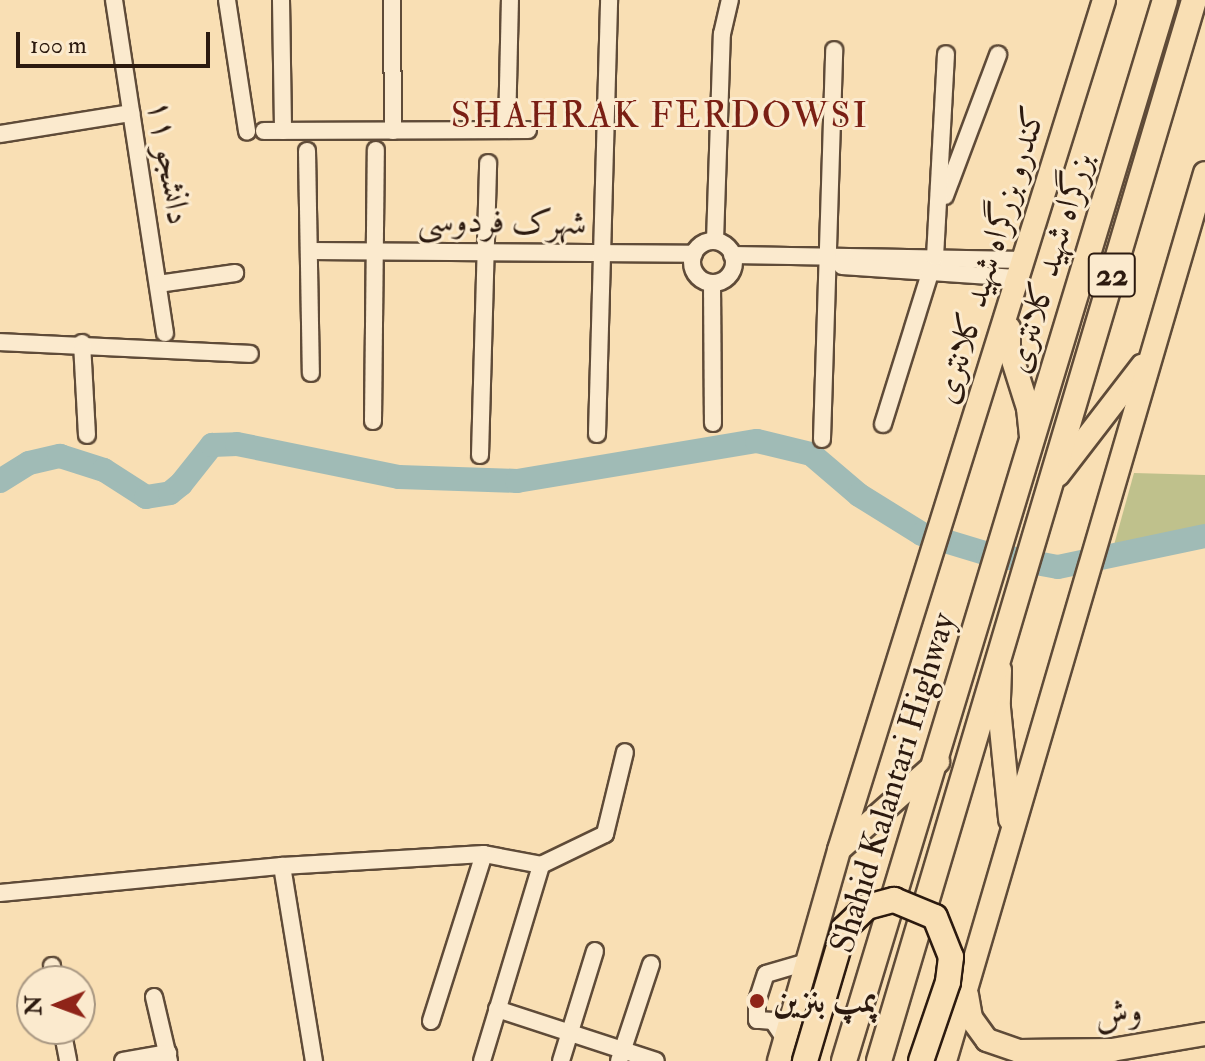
<!DOCTYPE html>
<meta charset="utf-8">
<style>
body{margin:0}
#map{position:relative;width:1205px;height:1061px;overflow:hidden;background:#f9dfb4;font-family:"IM FELL Double Pica",Amiri,serif}
div>[style]{position:absolute}
[style*='--x']{left:calc(var(--x)*1px);top:calc(var(--y)*1px);width:calc(var(--w)*1px);rotate:calc(var(--a)*1deg)}
.green>*{inset:0;background:#bfc18c}
.river>*{height:24px;margin:-12px;padding:0 12px;transform-origin:12px;border-radius:12px;background:#a0bbb6}
.roads{filter:drop-shadow(2px 0 #5f4b38) drop-shadow(-2px 0 #5f4b38) drop-shadow(0 2px #5f4b38) drop-shadow(0 -2px #5f4b38)}
.minor>*{height:16px;margin:-8px;padding:0 8px;transform-origin:8px;border-radius:8px;background:#fbeace}
.minor>.ring{margin:-8px;padding:0;box-sizing:content-box;background:none;border:16px solid #fbeace;border-radius:50%}
.major>*{height:22px;margin:-11px;padding:0 11px;transform-origin:11px;border-radius:11px;background:#f9dfb4}
.highway>*{height:24px;margin:-12px;padding:0 12px;transform-origin:12px;border-radius:12px;background:#f9dfb4}
.bridges{filter:drop-shadow(2px 0 #2c1a0f) drop-shadow(-2px 0 #2c1a0f) drop-shadow(0 2px #2c1a0f) drop-shadow(0 -2px #2c1a0f)}
.highway-bridge>*{height:24px;margin:-12px;padding:0 12px;transform-origin:12px;border-radius:12px;background:#f9dfb4}
.dots>*{width:22px;height:22px;translate:-50% -50%;box-sizing:border-box;border:4px solid #fbeace;border-radius:50%}
span{translate:-50% -50%;white-space:nowrap;text-align:center;line-height:1.15;-webkit-text-stroke:6px #fbeace;paint-order:stroke}
.shield-label span{padding:2px 6px;background:#fbeace;border:2px solid;border-radius:6px;-webkit-text-stroke-width:0}
.shield-label{font-size:32px;color:#2c1a0f;font-weight:700}
.street-label{font-size:34px;color:#2c1a0f}
.poi-label{font-size:34px;color:#2c1a0f;font-weight:700}
.left{translate:0 -50%;text-align:left}
.neighbourhood-label{font-size:36px;color:#7a1f14;letter-spacing:2px}
.north{position:absolute;left:16px;top:965px;width:80px;height:80px;box-sizing:border-box;background:#fbeace;border:2px solid #a89782;border-radius:50%;rotate:269deg;font-size:22px;font-weight:700;line-height:32px;text-align:center;color:#2c1a0f}
.north::after{content:'';display:block;margin:auto;width:28px;height:36px;background:#8f2418;clip-path:polygon(50% 0,100% 100%,50% 72%,0 100%)}
.scale{position:absolute;left:16px;top:32px;width:194px;height:36px;box-sizing:border-box;border:4px solid #2c1a0f;border-top:0;padding-left:10px;font-size:24px;line-height:28px;white-space:nowrap;color:#2c1a0f;-webkit-text-stroke:6px #fbeace;paint-order:stroke}
</style>
<div id="map">
<div class="green">
<div style="clip-path:polygon(1134px 473px,1205px 475px,1205px 526px,1114px 545px)"></div>
</div>
<div class="river">
<div style="--x:0;--y:481;--w:34;--a:-32"></div>
<div style="--x:29;--y:463;--w:32;--a:-13"></div>
<div style="--x:60;--y:456;--w:46;--a:17.7"></div>
<div style="--x:104;--y:470;--w:50;--a:32.7"></div>
<div style="--x:146;--y:497;--w:24;--a:-9"></div>
<div style="--x:170;--y:493;--w:14;--a:-39"></div>
<div style="--x:181;--y:484;--w:50;--a:-51.5"></div>
<div style="--x:212;--y:445;--w:25;--a:-2"></div>
<div style="--x:237;--y:444;--w:165;--a:11.5"></div>
<div style="--x:399;--y:477;--w:118;--a:1.9"></div>
<div style="--x:517;--y:481;--w:243;--a:-9.5"></div>
<div style="--x:757;--y:441;--w:56;--a:13.5"></div>
<div style="--x:811;--y:454;--w:63;--a:40.5"></div>
<div style="--x:859;--y:495;--w:74;--a:31.8"></div>
<div style="--x:922;--y:534;--w:69;--a:16.9"></div>
<div style="--x:988;--y:554;--w:71;--a:10.5"></div>
<div style="--x:1058;--y:567;--w:150;--a:-11.9"></div>
</div>
<div class="roads">
<div class="minor">
<div style="--x:114;--y:0;--w:337;--a:81.3"></div>
<div style="--x:227;--y:0;--w:133;--a:81.3"></div>
<div style="--x:281;--y:0;--w:131;--a:89.1"></div>
<div style="--x:392;--y:0;--w:131;--a:89.6"></div>
<div style="--x:507;--y:130;--w:130;--a:-88.7"></div>
<div style="--x:264;--y:131;--w:264;--a:-0.2"></div>
<div style="--x:0;--y:134;--w:133;--a:-9.1"></div>
<div style="--x:307;--y:151;--w:222;--a:89"></div>
<div style="--x:945;--y:196;--w:151;--a:-69.4"></div>
<div style="--x:715;--y:241;--w:207;--a:-88.1"></div>
<div style="--x:722;--y:34;--w:35;--a:-77"></div>
<div class="ring" style="left:692px;top:241px;width:26px;height:26px"></div>
<div style="--x:310;--y:251;--w:384;--a:0.4"></div>
<div style="--x:732;--y:255;--w:293;--a:1"></div>
<div style="--x:842;--y:266;--w:178;--a:3.9"></div>
<div style="--x:712;--y:283;--w:140;--a:89.6"></div>
<div style="--x:158;--y:284;--w:78;--a:-8.1"></div>
<div style="--x:0;--y:342;--w:250;--a:2.7"></div>
<div style="--x:82;--y:343;--w:92;--a:86.9"></div>
<div style="--x:373;--y:421;--w:271;--a:-89.4"></div>
<div style="--x:883;--y:424;--w:175;--a:-72.7"></div>
<div style="--x:935;--y:257;--w:203;--a:-86.9"></div>
<div style="--x:597;--y:434;--w:434;--a:-88.4"></div>
<div style="--x:822;--y:439;--w:389;--a:-88.2"></div>
<div style="--x:480;--y:455;--w:292;--a:-88.4"></div>
<div style="--x:282;--y:866;--w:198;--a:80.7"></div>
<div style="--x:0;--y:893;--w:283;--a:-5.5"></div>
<div style="--x:282;--y:866;--w:202;--a:-3.4"></div>
<div style="--x:484;--y:854;--w:58;--a:10.9"></div>
<div style="--x:541;--y:865;--w:71;--a:-25.8"></div>
<div style="--x:605;--y:834;--w:84;--a:-76.3"></div>
<div style="--x:52;--y:966;--w:15;--a:82"></div>
<div style="--x:154;--y:997;--w:66;--a:76.8"></div>
<div style="--x:497;--y:1009;--w:167;--a:18.1"></div>
<div style="--x:431;--y:1021;--w:175;--a:-72.4"></div>
<div style="--x:62;--y:1029;--w:33;--a:79"></div>
<div style="--x:785;--y:1039;--w:22;--a:-124"></div>
<div style="--x:773;--y:1021;--w:16;--a:-176"></div>
<div style="--x:757;--y:1020;--w:19;--a:-90"></div>
<div style="--x:757;--y:1001;--w:28;--a:-72"></div>
<div style="--x:766;--y:974;--w:43;--a:-16.3"></div>
<div style="--x:123;--y:1061;--w:46;--a:-10.1"></div>
<div style="--x:482;--y:1061;--w:205;--a:-73.2"></div>
<div style="--x:561;--y:1061;--w:115;--a:-72.8"></div>
<div style="--x:619;--y:1061;--w:102;--a:-71.7"></div>
</div>
<div class="major">
<div style="--x:1009;--y:328;--w:20;--a:90"></div>
<div style="--x:1009;--y:348;--w:63;--a:72.4"></div>
<div style="--x:1028;--y:408;--w:30;--a:84"></div>
<div style="--x:1058;--y:475;--w:138;--a:-52.4"></div>
<div style="--x:1000;--y:670;--w:38;--a:92"></div>
<div style="--x:999;--y:708;--w:112;--a:84.3"></div>
<div style="--x:841;--y:848;--w:130;--a:-41.6"></div>
<div style="--x:967;--y:995;--w:23;--a:80"></div>
<div style="--x:971;--y:1018;--w:27;--a:54"></div>
<div style="--x:987;--y:1040;--w:34;--a:19"></div>
<div style="--x:1019;--y:1051;--w:94;--a:-0.6"></div>
<div style="--x:1100;--y:1052;--w:107;--a:-9.7"></div>
<div style="--x:779;--y:1061;--w:219;--a:-74.1"></div>
<div style="--x:839;--y:850;--w:890;--a:-72.68"></div>
<div style="--x:945;--y:1061;--w:925;--a:-73.68"></div>
</div>
<div class="highway">
<div style="--x:844;--y:1061;--w:1108;--a:-73.17"></div>
<div style="--x:879;--y:1061;--w:1107;--a:-73.46"></div>
</div>
</div>
<div class="bridges">
<div class="highway-bridge">
<div style="--x:805;--y:1061;--w:138;--a:-73.5"></div>
<div style="--x:844;--y:929;--w:32;--a:-44"></div>
<div style="--x:867;--y:907;--w:28;--a:-15"></div>
<div style="--x:894;--y:900;--w:44;--a:22.5"></div>
<div style="--x:935;--y:917;--w:43;--a:68.2"></div>
<div style="--x:951;--y:957;--w:25;--a:97"></div>
<div style="--x:948;--y:982;--w:83;--a:108.9"></div>
</div>
</div>
<div class="dots">
<div style="left:757px;top:1001px;background:#8f2418"></div>
</div>
<div class="shield-label">
<span style="left:1112px;top:275px">22</span>
</div>
<div class="street-label">
<span style="left:169px;top:162px;rotate:81deg">دانشجو ۱۱</span>
<span style="left:502px;top:222px;rotate:1deg">شهرک فردوسی</span>
<span style="left:990px;top:255px;rotate:-73deg">کندرو بزرگراه شهید کلانتری</span>
<span style="left:1050px;top:263px;rotate:-73deg">بزرگراه شهید کلانتری</span>
<span style="left:893px;top:783px;rotate:-73deg">Shahid Kalantari Highway</span>
<span style="left:1118px;top:1014px;rotate:-9deg">وش</span>
</div>
<div class="poi-label">
<span class="left" style="left:773px;top:1001px">پمپ بنزین</span>
</div>
<div class="neighbourhood-label">
<span style="left:660px;top:116px">SHAHRAK FERDOWSI</span>
</div>
<div class="north">N</div>
<div class="scale">100 m</div>
</div>
